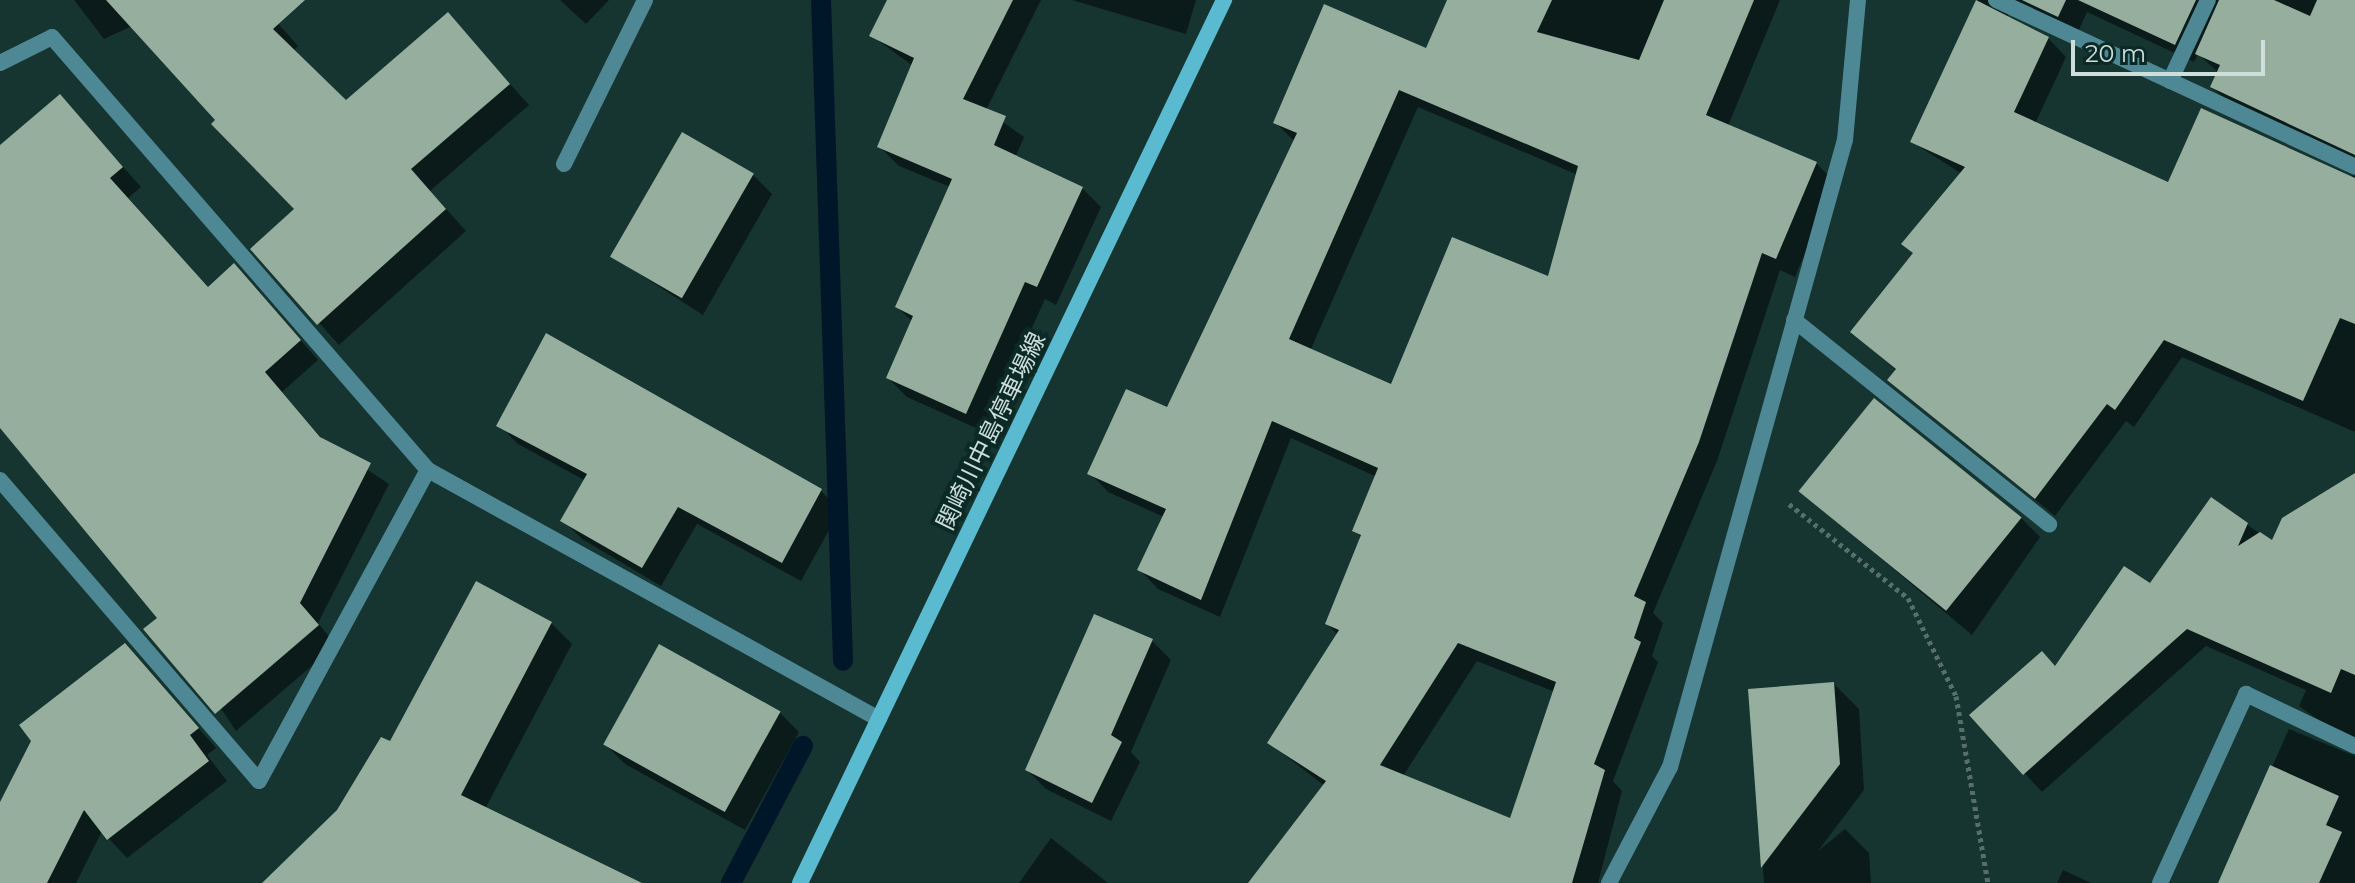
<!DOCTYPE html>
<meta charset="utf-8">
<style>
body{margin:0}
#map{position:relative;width:2355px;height:883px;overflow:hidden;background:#163430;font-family:Montserrat,"Noto Sans JP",sans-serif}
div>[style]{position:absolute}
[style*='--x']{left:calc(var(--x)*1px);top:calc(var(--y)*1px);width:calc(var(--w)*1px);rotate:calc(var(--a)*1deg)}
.shadow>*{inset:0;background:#0007}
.stream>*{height:20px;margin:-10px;padding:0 10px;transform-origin:10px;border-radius:10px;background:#001729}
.building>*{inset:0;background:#96ae9d;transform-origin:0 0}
.path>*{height:5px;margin-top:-2.5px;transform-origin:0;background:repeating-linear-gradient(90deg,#566f6c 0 4px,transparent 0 8px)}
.minor>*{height:16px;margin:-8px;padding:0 8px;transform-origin:8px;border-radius:8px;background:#4f8895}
.secondary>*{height:16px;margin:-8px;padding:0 8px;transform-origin:8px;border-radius:8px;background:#5abbd0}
span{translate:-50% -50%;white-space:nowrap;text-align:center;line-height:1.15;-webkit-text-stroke:8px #0b2a26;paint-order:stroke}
.street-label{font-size:24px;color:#cddedb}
.scale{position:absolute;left:2071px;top:40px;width:194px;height:36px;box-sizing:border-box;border:4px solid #cddedb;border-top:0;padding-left:10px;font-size:24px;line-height:28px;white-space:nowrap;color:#cddedb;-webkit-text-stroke:6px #0b2a26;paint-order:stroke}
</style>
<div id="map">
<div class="shadow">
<div style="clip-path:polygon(74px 0,257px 0,298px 46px,293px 51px,346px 103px,448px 15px,529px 105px,430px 191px,466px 231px,339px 345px,253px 249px,297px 209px,132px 26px,104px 39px)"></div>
<div style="clip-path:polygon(560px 0,609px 0,586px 24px)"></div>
<div style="clip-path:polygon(889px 0,1041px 0,986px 110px,1024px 137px,1015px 158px,1082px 188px,1101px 207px,1056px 305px,1045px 299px,985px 432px,907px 397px,888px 378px,913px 322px,897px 307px,950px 187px,899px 166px,880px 147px,913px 66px,872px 36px)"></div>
<div style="clip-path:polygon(1072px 0,1196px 0,1186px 34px)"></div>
<div style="clip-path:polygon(evenodd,1449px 0,1780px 0,1728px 126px,1816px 163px,1835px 182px,1795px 277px,1780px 270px,1717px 461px,1653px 613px,1663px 623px,1652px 656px,1658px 662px,1613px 781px,1622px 791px,1598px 883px,1429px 883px,1511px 820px,1555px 692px,1477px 661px,1403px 776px,1369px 883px,1251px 883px,1325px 786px,1269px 743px,1338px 635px,1327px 624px,1362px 538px,1354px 530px,1377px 477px,1291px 438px,1220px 617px,1158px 589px,1140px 570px,1164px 517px,1108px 492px,1090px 473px,1168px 410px,1294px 141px,1275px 122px,1427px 51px,1449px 0,1418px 107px,1578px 175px,1549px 279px,1392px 387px,1310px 351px,1418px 107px)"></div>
<div style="clip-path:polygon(1978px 0,2355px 0,2355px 163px,2231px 105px,2212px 87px,2219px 73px,2198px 54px,2194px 62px,2087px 12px,2077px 34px,2008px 7px,2008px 20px,2048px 38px,2066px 57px,2035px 124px,2169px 185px,2355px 176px,2355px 432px,2182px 357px,2134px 427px,2126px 421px,2055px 516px,1890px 380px,1897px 371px,1852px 332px,1914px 254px,1962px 174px,1912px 142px)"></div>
<div style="clip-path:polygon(60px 96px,141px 187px,128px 198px,209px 288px,253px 285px,318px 360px,282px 392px,324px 441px,389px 484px,318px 623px,336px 645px,236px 731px,160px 618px,0 424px,0 147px)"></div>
<div style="clip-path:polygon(753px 175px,772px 194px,703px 315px,613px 257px)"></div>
<div style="clip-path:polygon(499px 425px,821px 491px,840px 510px,801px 581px,697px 524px,661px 586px,582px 539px,563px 520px,586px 481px,518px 444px)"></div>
<div style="clip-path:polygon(2355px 475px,2355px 746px,2299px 706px,2306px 690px,2206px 646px,2042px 792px,1972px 716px,2056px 668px,2150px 586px,2211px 499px,2273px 543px)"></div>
<div style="clip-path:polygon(1803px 493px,2021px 518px,2040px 537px,1972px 635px)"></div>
<div style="clip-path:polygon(551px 623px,572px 644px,485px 809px,621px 883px,264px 883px,339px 812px,391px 744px)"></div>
<div style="clip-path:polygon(1152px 641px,1171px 660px,1131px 752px,1140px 762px,1111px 821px,1046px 789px,1027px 770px)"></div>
<div style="clip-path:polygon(125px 645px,216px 748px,207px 755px,227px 781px,127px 858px,102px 831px,76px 883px,0 883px,0 806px,33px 740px)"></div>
<div style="clip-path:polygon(1834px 684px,1859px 709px,1864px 790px,1818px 851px,1845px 829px,1869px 853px,1871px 883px,1764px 883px,1750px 691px)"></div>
<div style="clip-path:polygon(780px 713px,799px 732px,745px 830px,625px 764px,606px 745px)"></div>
<div style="clip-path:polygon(2289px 729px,2355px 756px,2355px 883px,2220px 883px)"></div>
<div style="clip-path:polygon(1051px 838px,1108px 883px,1019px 883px)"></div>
<div style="clip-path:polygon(2063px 870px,2091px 883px,2057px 883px)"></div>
</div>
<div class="stream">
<div style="--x:821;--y:0;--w:661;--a:88.09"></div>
<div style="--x:731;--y:883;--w:155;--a:-62.3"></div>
</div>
<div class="building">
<div style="clip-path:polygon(106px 0,305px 0,273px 29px,346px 100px,448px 12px,510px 84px,411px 169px,446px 209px,317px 325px,250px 249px,294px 209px,211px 124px,215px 120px)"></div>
<div style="clip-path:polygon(887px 0,1013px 0,963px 99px,1006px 116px,994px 145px,1083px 187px,1037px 287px,1025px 282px,966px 414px,886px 378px,913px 316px,895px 307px,952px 179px,877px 147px,914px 58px,869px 36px)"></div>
<div style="clip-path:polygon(evenodd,1447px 0,1552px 0,1537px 32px,1639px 60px,1664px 0,1754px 0,1706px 115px,1817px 162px,1776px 259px,1762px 253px,1699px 442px,1634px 596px,1646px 602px,1634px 638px,1641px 642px,1594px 764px,1605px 770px,1572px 883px,1248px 883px,1326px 781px,1267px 743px,1339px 630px,1325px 624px,1361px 535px,1352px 531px,1378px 468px,1272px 421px,1201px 600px,1137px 570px,1166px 509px,1087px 474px,1126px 389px,1167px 407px,1297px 133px,1273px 123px,1324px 4px,1426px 48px,1447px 0,1399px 90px,1578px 166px,1548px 276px,1452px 237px,1391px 384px,1289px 339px,1399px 90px,1447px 0,1458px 643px,1556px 682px,1510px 818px,1380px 765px,1458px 643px)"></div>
<div style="clip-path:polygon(1976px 0,2049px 37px,2014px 112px,2168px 182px,2201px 108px,2355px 178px,2355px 324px,2340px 318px,2303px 401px,2164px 340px,2115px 410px,2107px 404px,2035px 499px,1887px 380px,1896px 369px,1850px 332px,1913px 253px,1901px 244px,1965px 167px,1910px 142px)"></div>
<div style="clip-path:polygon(2022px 0,2066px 0,2058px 17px)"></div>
<div style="clip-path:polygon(2078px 0,2196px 0,2175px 45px)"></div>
<div style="clip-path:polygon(2219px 0,2274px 0,2310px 16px,2317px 0,2355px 0,2355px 155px,2210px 87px,2220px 65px,2195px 54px)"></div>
<div style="clip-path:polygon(60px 94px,123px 167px,110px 178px,208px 287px,234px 263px,301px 340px,265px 372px,320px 437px,371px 463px,300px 603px,319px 625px,215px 714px,143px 629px,157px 618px,0 428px,0 145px)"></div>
<div style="left:682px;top:132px;width:83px;height:144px;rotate:30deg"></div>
<div style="clip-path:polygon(546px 333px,822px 489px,782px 563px,678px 507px,642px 568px,560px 521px,587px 474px,496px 426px)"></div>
<div style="left:1874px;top:398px;width:190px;height:120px;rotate:39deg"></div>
<div style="clip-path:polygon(2355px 473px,2355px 675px,2341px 669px,2331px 693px,2187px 629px,2023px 775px,1969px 715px,2042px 651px,2055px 666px,2124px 566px,2150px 583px,2211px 497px,2248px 523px,2238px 546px,2260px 532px,2272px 540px,2282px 518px)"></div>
<div style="clip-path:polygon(476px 581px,552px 622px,461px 795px,642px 883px,262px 883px,337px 810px,381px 737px,390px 741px)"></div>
<div style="clip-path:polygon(1094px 614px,1153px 639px,1111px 735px,1122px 742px,1092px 803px,1025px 770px)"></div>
<div style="clip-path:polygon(125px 643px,199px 728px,190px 735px,209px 761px,107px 840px,84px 810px,47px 883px,0 883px,0 802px,31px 741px,19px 725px)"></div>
<div style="left:659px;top:644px;width:139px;height:115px;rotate:29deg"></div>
<div style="clip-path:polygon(1834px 682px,1840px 764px,1761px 868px,1748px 689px)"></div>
<div style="clip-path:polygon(2270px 765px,2339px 796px,2326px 825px,2342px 832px,2319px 883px,2218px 883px)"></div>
</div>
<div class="path">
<div style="--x:1789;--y:504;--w:152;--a:38.3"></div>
<div style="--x:1908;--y:598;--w:109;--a:63.9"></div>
<div style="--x:1956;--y:696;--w:190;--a:80.3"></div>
</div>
<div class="minor">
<div style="--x:1996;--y:0;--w:396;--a:24.9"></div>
<div style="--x:0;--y:63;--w:58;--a:-26.6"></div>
<div style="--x:52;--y:37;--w:573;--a:49.03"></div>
<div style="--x:428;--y:470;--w:515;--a:28.9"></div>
<div style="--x:2170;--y:81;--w:89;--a:-64.9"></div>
<div style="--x:564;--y:164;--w:183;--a:-63.7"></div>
<div style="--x:1794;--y:320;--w:327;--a:38.7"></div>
<div style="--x:0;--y:480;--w:397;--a:49.3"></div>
<div style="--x:259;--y:781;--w:354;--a:-61.5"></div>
<div style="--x:1609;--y:883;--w:131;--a:-62.3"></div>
<div style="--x:1670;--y:767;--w:651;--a:-74.41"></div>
<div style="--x:1845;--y:140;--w:141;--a:-84.7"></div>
<div style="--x:2160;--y:883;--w:208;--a:-65.5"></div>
<div style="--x:2246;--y:694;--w:121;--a:25.5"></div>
</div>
<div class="secondary">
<div style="--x:800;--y:883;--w:980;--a:-64.35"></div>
</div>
<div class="street-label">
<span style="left:991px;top:431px;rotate:-64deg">関崎川中島停車場線</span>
</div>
<div class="scale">20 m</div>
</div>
